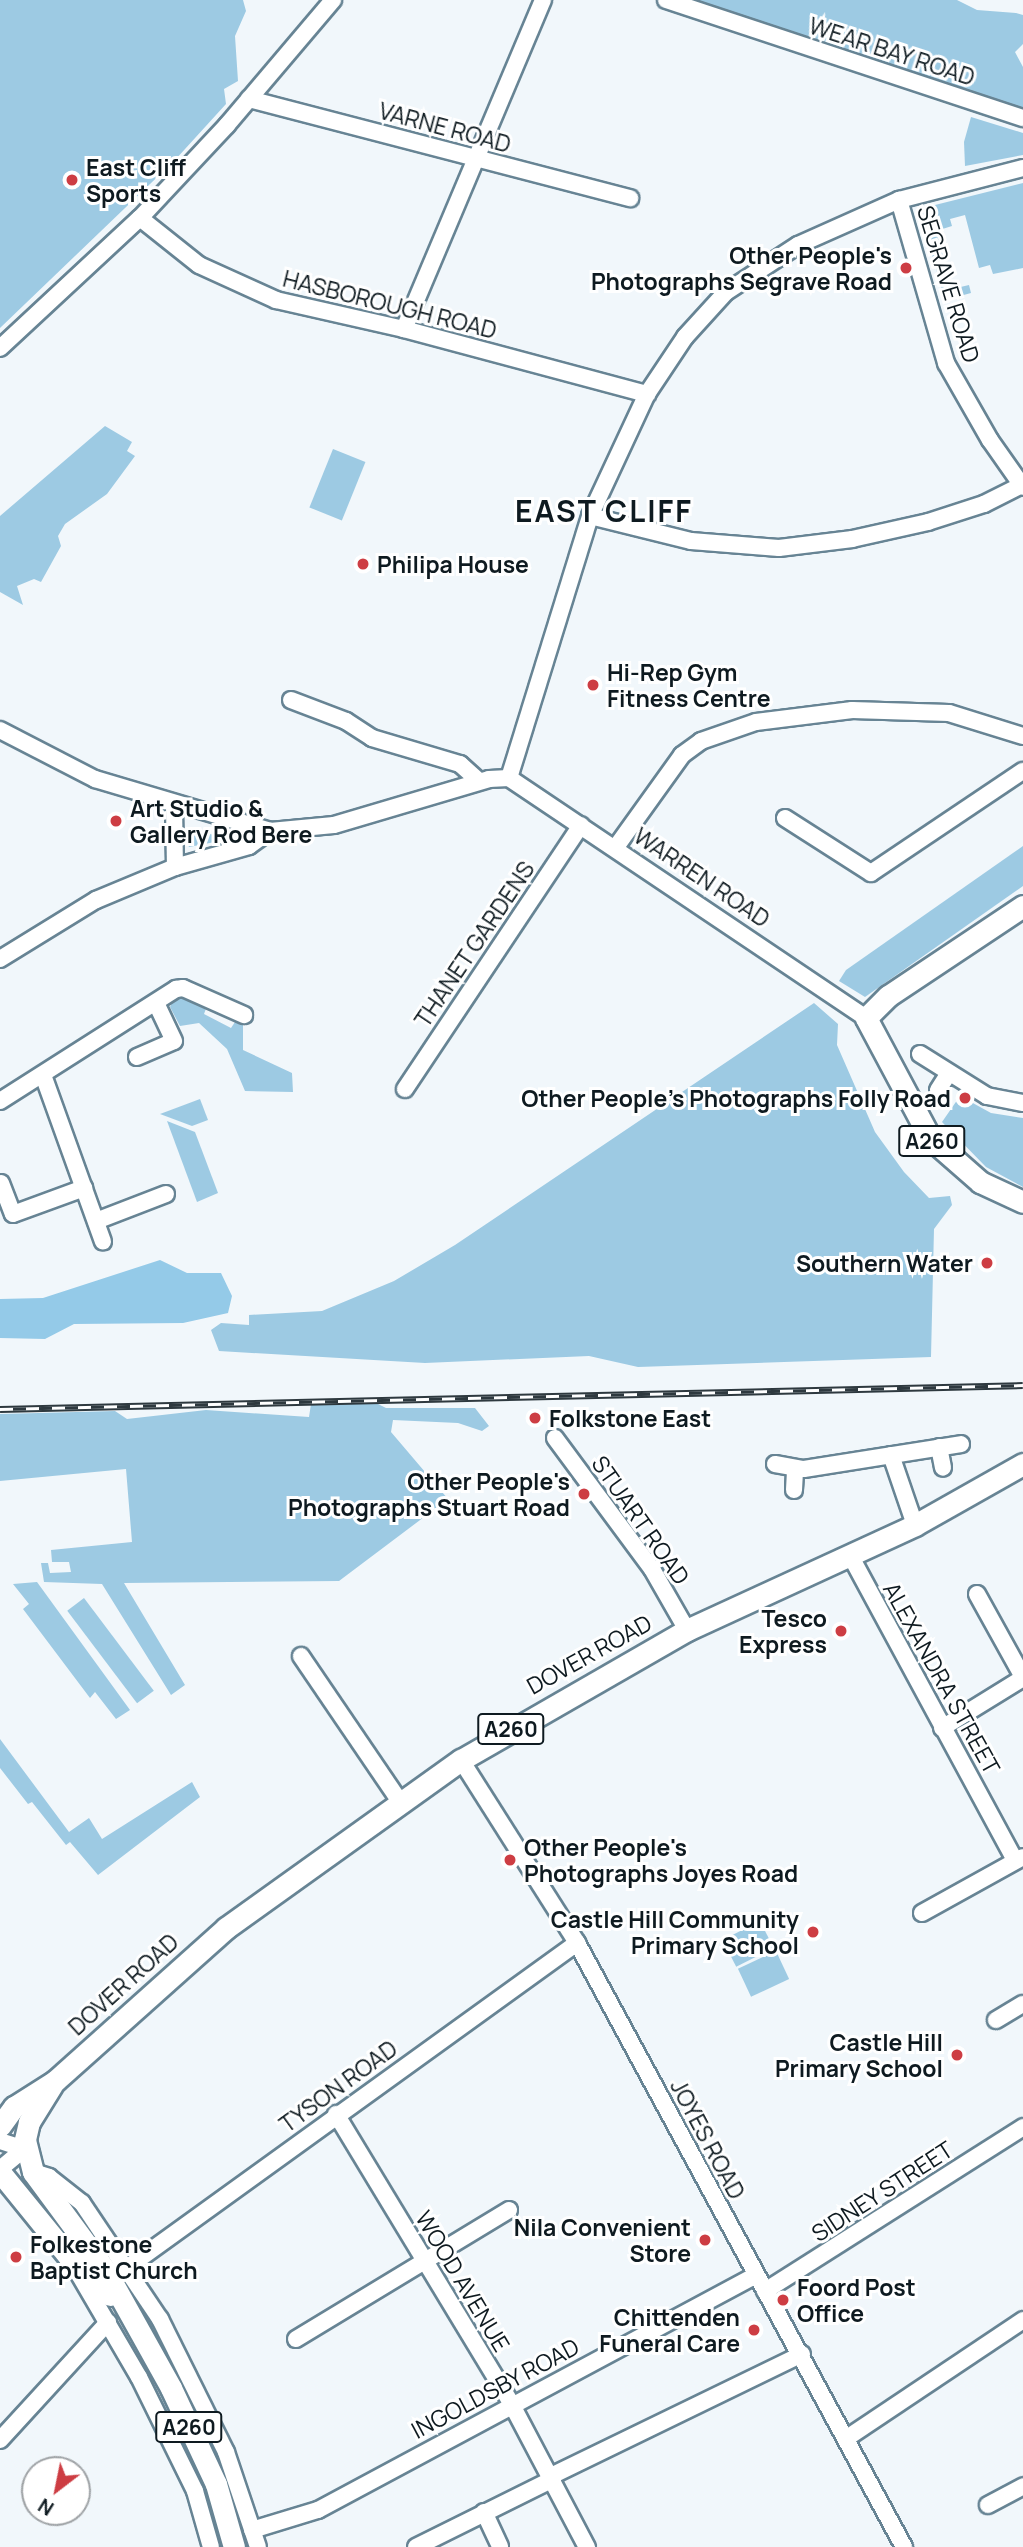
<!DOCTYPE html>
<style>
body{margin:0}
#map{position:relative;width:1023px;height:2547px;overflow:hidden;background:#f1f7fb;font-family:Manrope,sans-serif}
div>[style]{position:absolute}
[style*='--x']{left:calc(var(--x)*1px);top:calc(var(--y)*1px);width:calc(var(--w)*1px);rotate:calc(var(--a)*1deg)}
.green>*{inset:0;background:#9dcae3;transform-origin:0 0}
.forest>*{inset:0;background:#94cae8}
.roads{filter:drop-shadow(2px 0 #678494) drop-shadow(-2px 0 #678494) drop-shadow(0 2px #678494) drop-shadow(0 -2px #678494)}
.minor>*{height:16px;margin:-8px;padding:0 8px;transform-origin:8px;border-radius:8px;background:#fff}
.major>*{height:21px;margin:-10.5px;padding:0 10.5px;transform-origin:10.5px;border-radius:10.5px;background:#fff}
.rail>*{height:7px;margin-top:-3.5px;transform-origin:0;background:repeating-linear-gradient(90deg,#fff 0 13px,#2e393f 0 26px);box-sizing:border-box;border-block:2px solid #2e393f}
.dots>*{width:19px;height:19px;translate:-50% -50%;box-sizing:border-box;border:4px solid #fff;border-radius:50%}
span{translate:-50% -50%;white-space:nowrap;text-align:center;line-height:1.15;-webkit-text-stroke:6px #fff;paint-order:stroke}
.shield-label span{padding:2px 5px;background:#fff;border:2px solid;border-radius:5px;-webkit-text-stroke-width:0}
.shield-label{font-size:21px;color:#0e1a20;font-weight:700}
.street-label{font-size:23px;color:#0e1a20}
.poi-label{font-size:23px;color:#0e1a20;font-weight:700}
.left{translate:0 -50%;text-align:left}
.right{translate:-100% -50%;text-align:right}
.district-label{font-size:30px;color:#0e1a20;font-weight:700;letter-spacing:2px}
.north{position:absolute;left:21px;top:2456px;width:70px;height:70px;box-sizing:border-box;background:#fff;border:2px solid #9fa3a6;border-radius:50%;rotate:212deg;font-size:19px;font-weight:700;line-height:28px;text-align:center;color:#0e1a20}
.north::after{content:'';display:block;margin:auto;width:24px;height:32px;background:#cd3d43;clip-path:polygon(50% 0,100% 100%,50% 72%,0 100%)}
</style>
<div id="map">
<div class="green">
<div style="clip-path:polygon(0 0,243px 0,246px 11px,235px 36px,238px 81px,224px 89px,226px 104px,175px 160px,0 328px)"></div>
<div style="clip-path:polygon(679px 0,957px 0,977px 10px,1016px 13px,1023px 15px,1023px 44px,1015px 52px,1023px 67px,1023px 112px)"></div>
<div style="clip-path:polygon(971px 117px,1023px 133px,1023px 155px,965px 166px,964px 142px)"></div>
<div style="clip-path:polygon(1023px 183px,1023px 268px,993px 274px,990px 265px,979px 268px,965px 215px,950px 219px,952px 226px,936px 231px,952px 289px,969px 285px,971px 293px,945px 300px,919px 209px)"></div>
<div style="clip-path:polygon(105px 426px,132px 442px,127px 451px,135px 456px,107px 494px,65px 524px,58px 536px,61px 546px,41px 582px,34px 579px,17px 586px,23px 605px,0 592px,0 516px)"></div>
<div style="left:333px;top:449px;width:35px;height:63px;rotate:22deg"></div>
<div style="clip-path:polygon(191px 829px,218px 836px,220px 841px,189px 847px,184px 836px)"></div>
<div style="clip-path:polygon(1023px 846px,1023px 886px,865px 997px,839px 981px,846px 970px)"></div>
<div style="clip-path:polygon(176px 993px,207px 1006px,204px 1014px,231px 1028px,237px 1019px,243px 1021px,243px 1050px,292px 1073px,293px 1092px,245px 1091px,227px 1049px,199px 1023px,180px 1026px,170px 1007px)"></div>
<div style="clip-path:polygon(814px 1003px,838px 1024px,837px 1045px,875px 1132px,904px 1172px,929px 1198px,950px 1196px,952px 1205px,934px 1229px,931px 1357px,638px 1367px,589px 1356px,425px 1363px,219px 1351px,211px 1330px,221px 1323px,249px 1325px,249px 1315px,322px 1311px,394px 1281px,455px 1245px)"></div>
<div style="clip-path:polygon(960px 1096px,991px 1113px,1023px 1118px,1023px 1187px,986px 1167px,942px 1122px)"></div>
<div style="clip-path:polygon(200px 1099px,208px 1120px,192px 1126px,160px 1114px)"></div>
<div style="clip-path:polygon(167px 1121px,195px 1132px,218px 1193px,197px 1202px)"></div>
<div style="clip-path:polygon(376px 1403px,386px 1408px,475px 1408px,489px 1426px,482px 1431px,458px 1423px,393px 1420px,391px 1432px,448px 1499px,339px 1581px,124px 1583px,185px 1685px,171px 1695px,102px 1584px,44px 1582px,41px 1563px,48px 1563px,50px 1573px,71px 1572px,69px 1562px,52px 1562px,51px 1550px,132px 1542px,126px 1469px,0 1481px,0 1414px,115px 1411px,127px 1419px,206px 1410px,309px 1417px,311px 1404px)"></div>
<div style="clip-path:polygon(37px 1582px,130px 1710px,116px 1719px,95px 1692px,90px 1698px,23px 1609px,29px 1604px,13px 1584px)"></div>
<div style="left:84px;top:1598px;width:116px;height:21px;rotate:53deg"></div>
<div style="clip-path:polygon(0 1739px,69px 1832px,89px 1818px,102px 1839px,192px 1782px,200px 1797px,98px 1875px,70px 1842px,66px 1845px,32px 1802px,28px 1804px,0 1768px)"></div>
<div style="left:760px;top:1921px;width:30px;height:42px;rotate:63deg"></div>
<div style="left:776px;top:1951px;width:31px;height:42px;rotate:65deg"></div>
</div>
<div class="forest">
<div style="clip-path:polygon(160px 1260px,187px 1273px,221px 1273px,232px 1296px,228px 1313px,183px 1323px,74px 1324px,45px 1339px,0 1338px,0 1299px,43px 1298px)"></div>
</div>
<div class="roads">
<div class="minor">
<div style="--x:666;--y:0;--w:376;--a:18.3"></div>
<div style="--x:249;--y:99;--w:394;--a:14.6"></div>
<div style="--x:899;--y:200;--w:170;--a:73.9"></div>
<div style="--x:946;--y:363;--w:89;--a:60.3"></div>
<div style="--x:990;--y:440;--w:57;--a:54.9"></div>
<div style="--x:140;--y:218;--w:75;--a:38.5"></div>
<div style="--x:199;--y:265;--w:85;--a:24.4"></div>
<div style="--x:276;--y:300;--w:131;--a:12.8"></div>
<div style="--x:404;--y:329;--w:252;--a:15"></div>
<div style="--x:404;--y:329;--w:357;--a:-67.1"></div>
<div style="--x:0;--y:348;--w:191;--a:-42.9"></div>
<div style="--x:140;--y:218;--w:127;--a:-46.9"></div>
<div style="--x:227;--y:125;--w:164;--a:-49.7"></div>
<div style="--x:590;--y:516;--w:104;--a:13.9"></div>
<div style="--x:691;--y:541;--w:88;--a:4.5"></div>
<div style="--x:779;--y:548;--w:74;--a:-7"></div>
<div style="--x:852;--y:539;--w:78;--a:-12.6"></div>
<div style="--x:928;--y:522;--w:59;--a:-17.8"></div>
<div style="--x:984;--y:504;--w:42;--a:-26.6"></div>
<div style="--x:291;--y:700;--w:59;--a:20.9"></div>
<div style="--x:346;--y:721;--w:31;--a:33"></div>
<div style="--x:372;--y:738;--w:92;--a:16.5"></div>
<div style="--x:460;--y:764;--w:25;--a:42"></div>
<div style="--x:0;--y:730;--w:107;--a:27.3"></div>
<div style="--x:95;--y:779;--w:183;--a:16.5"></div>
<div style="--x:270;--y:831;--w:64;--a:-5.4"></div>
<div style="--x:334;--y:825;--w:162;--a:-16.5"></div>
<div style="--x:489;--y:779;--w:20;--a:-3"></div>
<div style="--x:509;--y:778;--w:430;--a:33.9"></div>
<div style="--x:509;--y:778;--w:274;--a:-72.8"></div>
<div style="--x:590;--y:516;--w:135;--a:-65"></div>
<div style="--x:647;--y:394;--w:69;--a:-56.3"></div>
<div style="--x:685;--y:337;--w:61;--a:-47.7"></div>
<div style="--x:726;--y:292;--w:86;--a:-33.1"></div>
<div style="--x:798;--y:245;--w:111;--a:-24"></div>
<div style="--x:899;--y:200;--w:128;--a:-14.5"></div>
<div style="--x:174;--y:805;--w:62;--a:89.1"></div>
<div style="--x:785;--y:818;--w:102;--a:32.6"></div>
<div style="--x:871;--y:873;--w:183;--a:-33.9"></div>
<div style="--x:616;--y:847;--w:113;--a:-54.3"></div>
<div style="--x:682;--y:755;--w:24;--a:-36"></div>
<div style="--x:701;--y:741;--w:58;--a:-19.1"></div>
<div style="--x:756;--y:722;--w:97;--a:-7.1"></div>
<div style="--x:852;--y:710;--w:97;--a:1.8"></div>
<div style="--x:949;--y:713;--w:77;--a:17.3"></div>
<div style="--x:0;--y:959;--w:113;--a:-31.6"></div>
<div style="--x:96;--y:900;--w:86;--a:-22.7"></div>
<div style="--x:175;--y:867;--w:77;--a:-15.8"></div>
<div style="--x:249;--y:846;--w:26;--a:-36"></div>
<div style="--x:920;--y:1054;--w:79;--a:32.1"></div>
<div style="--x:987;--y:1096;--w:37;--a:11"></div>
<div style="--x:137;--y:1057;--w:40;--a:-23.4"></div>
<div style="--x:174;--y:1041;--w:42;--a:-115.3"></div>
<div style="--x:43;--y:1075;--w:177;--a:70.2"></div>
<div style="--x:405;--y:1089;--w:317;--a:-56.3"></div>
<div style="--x:938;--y:1090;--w:20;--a:-57"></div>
<div style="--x:0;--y:1101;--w:209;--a:-32.5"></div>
<div style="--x:176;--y:989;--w:7;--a:-8"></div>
<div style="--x:183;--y:988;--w:67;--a:23.9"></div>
<div style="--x:1;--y:1183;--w:33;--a:69"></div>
<div style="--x:13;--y:1214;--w:76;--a:-20.1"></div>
<div style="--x:96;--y:1221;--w:75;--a:-21.1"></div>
<div style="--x:555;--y:1438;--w:163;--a:53.5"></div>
<div style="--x:652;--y:1569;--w:70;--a:60.2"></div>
<div style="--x:939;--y:1447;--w:21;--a:79"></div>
<div style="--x:891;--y:1455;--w:74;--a:71.1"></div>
<div style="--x:775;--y:1464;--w:29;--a:10"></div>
<div style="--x:804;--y:1469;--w:159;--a:-9"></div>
<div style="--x:794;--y:1490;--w:21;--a:-87"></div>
<div style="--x:850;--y:1555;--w:347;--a:61.6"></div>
<div style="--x:977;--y:1594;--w:95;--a:61"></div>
<div style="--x:301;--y:1656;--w:174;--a:55.8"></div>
<div style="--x:942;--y:1728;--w:95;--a:-31.7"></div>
<div style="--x:461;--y:1760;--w:217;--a:57.6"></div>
<div style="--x:577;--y:1943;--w:687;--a:61.57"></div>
<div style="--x:922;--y:1913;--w:115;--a:-29"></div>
<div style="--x:996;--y:2020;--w:31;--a:-31"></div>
<div style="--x:336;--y:2114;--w:340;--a:58.8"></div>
<div style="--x:512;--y:2405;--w:161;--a:62.2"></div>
<div style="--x:0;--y:2141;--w:25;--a:18"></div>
<div style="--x:24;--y:2149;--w:31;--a:140"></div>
<div style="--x:33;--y:2172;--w:17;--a:17"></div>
<div style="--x:49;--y:2177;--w:42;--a:38.2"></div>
<div style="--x:82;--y:2203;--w:140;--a:56.1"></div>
<div style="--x:160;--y:2319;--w:148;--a:63.6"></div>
<div style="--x:226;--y:2452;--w:100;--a:71.4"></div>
<div style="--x:128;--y:2267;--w:554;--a:-35.81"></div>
<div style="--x:77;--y:2271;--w:123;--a:59.7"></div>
<div style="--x:139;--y:2377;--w:127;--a:63.8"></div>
<div style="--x:195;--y:2491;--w:58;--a:74.1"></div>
<div style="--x:765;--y:2291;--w:306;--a:-32.4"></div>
<div style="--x:296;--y:2339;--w:249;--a:-31.2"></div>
<div style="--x:847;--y:2438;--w:212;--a:-33.8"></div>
<div style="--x:0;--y:2440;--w:160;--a:-47.5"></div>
<div style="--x:551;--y:2476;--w:279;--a:-25.9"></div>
<div style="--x:988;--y:2505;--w:40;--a:-28"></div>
<div style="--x:484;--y:2512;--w:38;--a:65"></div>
<div style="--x:252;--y:2530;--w:69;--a:-16.9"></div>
<div style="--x:318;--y:2510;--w:497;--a:-28.2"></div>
<div style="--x:416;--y:2547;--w:153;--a:-26.4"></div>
</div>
<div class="major">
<div style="--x:1023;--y:906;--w:162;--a:146.3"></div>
<div style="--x:888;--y:996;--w:31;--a:135"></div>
<div style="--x:866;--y:1018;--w:136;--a:61.9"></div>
<div style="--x:930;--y:1138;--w:67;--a:41.3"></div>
<div style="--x:980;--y:1182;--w:47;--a:24.9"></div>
<div style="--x:52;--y:2085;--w:44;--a:121.9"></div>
<div style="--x:29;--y:2122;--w:18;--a:103"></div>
<div style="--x:25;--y:2140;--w:33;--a:76"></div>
<div style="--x:33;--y:2172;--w:123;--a:53.6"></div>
<div style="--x:106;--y:2271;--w:134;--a:60.9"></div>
<div style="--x:171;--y:2388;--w:106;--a:64.9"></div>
<div style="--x:216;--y:2484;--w:66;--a:74.1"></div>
<div style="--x:0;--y:2126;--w:24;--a:-54"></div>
<div style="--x:14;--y:2107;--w:49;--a:-32.4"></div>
<div style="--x:55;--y:2081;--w:229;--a:-41.8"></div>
<div style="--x:226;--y:1928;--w:289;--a:-35.6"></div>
<div style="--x:461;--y:1760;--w:261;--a:-29.9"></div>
<div style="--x:687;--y:1630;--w:251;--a:-24.7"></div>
<div style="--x:915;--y:1525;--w:124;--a:-29.5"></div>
<div style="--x:0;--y:2172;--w:109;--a:50.9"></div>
<div style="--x:69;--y:2257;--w:56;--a:42.8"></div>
</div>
</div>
<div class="rail">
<div style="--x:0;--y:1409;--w:1023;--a:-1.34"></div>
</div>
<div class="dots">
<div style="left:72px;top:180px;background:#cd3d43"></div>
<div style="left:906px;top:268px;background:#cd3d43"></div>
<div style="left:363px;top:564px;background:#cd3d43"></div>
<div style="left:593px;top:685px;background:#cd3d43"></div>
<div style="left:116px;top:821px;background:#cd3d43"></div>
<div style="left:965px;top:1098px;background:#cd3d43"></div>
<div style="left:987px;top:1263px;background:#cd3d43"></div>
<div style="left:535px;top:1418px;background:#cd3d43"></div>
<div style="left:584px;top:1494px;background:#cd3d43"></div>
<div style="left:841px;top:1631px;background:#cd3d43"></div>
<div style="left:510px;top:1860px;background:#cd3d43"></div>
<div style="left:813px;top:1932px;background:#cd3d43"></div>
<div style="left:957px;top:2055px;background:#cd3d43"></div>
<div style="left:705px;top:2240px;background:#cd3d43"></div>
<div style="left:16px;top:2257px;background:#cd3d43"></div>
<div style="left:783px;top:2300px;background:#cd3d43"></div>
<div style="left:754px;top:2330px;background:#cd3d43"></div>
</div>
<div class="shield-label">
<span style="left:932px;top:1141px">A260</span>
<span style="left:511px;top:1729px">A260</span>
<span style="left:189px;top:2427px">A260</span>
</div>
<div class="street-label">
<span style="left:892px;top:51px;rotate:18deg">WEAR BAY ROAD</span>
<span style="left:445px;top:127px;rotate:15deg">VARNE ROAD</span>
<span style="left:949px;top:284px;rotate:73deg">SEGRAVE ROAD</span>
<span style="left:390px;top:304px;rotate:14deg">HASBOROUGH ROAD</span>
<span style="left:702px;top:877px;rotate:34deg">WARREN ROAD</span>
<span style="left:474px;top:944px;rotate:-56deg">THANET GARDENS</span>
<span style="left:641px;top:1520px;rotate:55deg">STUART ROAD</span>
<span style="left:589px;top:1654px;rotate:-29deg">DOVER ROAD</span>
<span style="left:942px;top:1678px;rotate:61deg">ALEXANDRA STREET</span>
<span style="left:123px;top:1984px;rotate:-42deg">DOVER ROAD</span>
<span style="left:338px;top:2086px;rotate:-36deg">TYSON ROAD</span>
<span style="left:708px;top:2139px;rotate:62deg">JOYES ROAD</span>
<span style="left:882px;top:2191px;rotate:-33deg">SIDNEY STREET</span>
<span style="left:463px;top:2281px;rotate:59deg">WOOD AVENUE</span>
<span style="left:495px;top:2388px;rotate:-28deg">INGOLDSBY ROAD</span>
</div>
<div class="poi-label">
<span class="left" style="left:86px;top:180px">East Cliff<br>Sports</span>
<span class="right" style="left:892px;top:268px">Other People's<br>Photographs Segrave Road</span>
<span class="left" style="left:377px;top:564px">Philipa House</span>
<span class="left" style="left:607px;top:685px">Hi-Rep Gym<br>Fitness Centre</span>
<span class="left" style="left:130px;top:821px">Art Studio &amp;<br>Gallery Rod Bere</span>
<span class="right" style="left:951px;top:1098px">Other People's Photographs Folly Road</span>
<span class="right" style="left:973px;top:1263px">Southern Water</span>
<span class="left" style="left:549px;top:1418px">Folkstone East</span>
<span class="right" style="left:570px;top:1494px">Other People's<br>Photographs Stuart Road</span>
<span class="right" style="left:827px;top:1631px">Tesco<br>Express</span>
<span class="left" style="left:524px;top:1860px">Other People's<br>Photographs Joyes Road</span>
<span class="right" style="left:799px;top:1932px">Castle Hill Community<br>Primary School</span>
<span class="right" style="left:943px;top:2055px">Castle Hill<br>Primary School</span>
<span class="right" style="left:691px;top:2240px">Nila Convenient<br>Store</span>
<span class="left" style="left:30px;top:2257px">Folkestone<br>Baptist Church</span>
<span class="left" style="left:797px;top:2300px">Foord Post<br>Office</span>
<span class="right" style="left:740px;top:2330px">Chittenden<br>Funeral Care</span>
</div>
<div class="district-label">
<span style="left:604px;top:511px">EAST CLIFF</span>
</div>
<div class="north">N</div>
</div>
